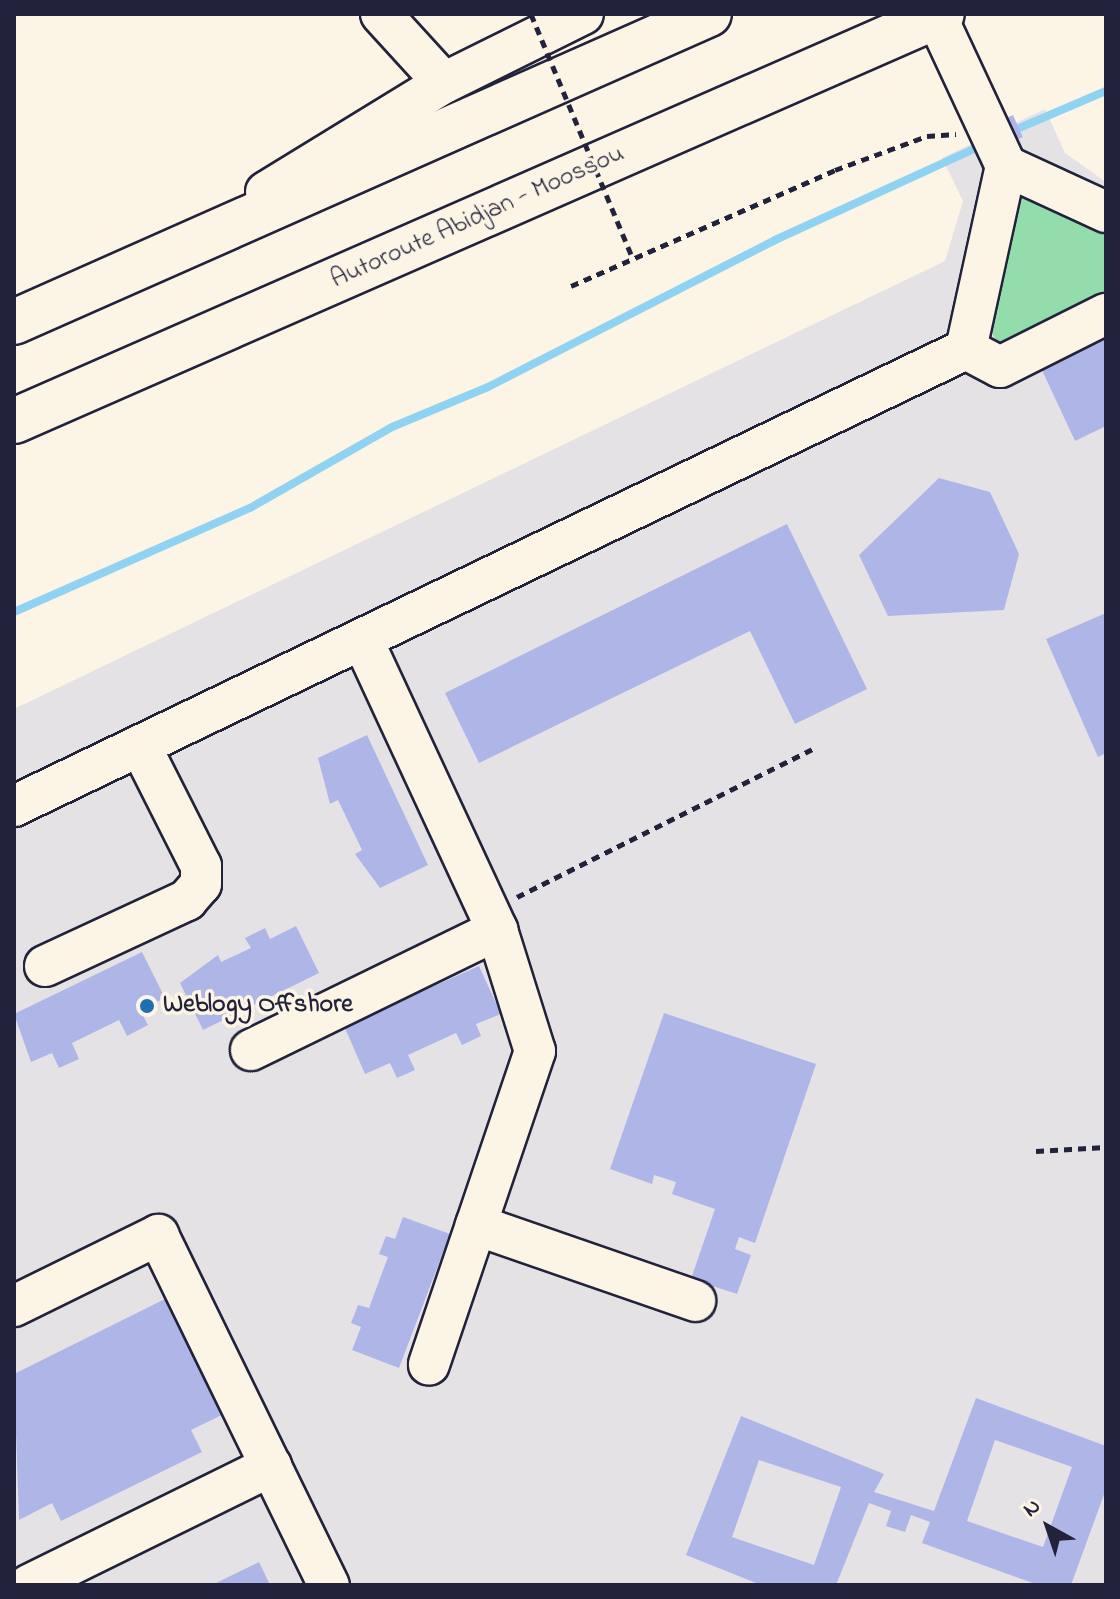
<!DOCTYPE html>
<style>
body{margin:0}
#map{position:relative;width:1120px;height:1599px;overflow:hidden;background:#fcf5e5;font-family:"Indie Flower",sans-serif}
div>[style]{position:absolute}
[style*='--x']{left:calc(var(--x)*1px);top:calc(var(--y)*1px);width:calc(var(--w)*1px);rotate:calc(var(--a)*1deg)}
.built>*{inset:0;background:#e5e2e6}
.green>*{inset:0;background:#93ddad}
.stream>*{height:8px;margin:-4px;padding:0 4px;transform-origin:4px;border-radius:4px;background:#90d2f1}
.building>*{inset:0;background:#aeb6e7;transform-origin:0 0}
.path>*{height:5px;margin-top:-2.5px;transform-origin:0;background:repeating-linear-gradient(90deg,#22223b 0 8px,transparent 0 14px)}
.roads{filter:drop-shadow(2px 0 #22223b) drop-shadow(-2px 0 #22223b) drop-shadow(0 2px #22223b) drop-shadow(0 -2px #22223b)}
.minor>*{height:40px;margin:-20px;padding:0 20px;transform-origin:20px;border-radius:20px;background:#fcf5e5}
.highway>*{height:44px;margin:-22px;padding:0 22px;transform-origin:22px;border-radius:22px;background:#fcf5e5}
.path-bridge>*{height:5px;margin-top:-2.5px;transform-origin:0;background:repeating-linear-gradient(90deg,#22223b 0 8px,transparent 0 14px)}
.dots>*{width:22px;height:22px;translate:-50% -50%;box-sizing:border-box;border:4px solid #fcf5e5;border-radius:50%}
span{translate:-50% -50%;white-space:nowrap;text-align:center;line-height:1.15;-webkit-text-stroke:7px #fcf5e5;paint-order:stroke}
.street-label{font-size:26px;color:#22223b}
.poi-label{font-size:26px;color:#22223b;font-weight:700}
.left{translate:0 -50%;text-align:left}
.frame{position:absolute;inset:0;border:16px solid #22223b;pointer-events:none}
.north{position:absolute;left:1008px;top:1487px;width:80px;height:80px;-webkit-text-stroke:6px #fcf5e5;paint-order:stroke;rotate:320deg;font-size:22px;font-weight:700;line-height:32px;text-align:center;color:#22223b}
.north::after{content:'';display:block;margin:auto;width:28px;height:36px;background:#22223b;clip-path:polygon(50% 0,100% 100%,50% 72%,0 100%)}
</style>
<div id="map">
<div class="built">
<div style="clip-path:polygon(1045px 109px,1065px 153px,1106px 182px,1106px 1585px,14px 1585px,14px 709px,945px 261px,963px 201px,942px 158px)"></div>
</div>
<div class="green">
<div style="clip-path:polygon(1020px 193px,1041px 196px,1106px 233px,1106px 303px,1014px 346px,998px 344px,989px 328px)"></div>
</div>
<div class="stream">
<div style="--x:1012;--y:131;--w:102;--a:-23.1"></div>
<div style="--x:14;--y:612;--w:258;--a:-23.8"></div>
<div style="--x:250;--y:508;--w:163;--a:-29.7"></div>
<div style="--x:392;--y:427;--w:104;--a:-22.6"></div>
<div style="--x:488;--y:387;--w:322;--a:-27.1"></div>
<div style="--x:775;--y:240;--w:231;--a:-24.6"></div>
</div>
<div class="building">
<div style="left:1013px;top:115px;width:24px;height:23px;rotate:66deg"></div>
<div style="clip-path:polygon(1106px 336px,1106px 426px,1075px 441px,1041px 368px)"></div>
<div style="clip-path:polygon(939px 478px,990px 492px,1019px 554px,1004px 610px,888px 616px,859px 555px)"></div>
<div style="clip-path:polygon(787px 524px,867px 689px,795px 724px,750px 631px,479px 763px,445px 693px)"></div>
<div style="clip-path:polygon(1106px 613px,1106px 753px,1098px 757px,1046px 639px)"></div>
<div style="clip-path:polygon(367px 735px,428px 865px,380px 888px,355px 854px,362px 850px,338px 800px,330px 804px,318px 758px)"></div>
<div style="clip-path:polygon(296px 926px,319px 973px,203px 1030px,180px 983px,218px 955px,221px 962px,251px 948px,245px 938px,265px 928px,270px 939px)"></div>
<div style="clip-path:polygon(142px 952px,165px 998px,140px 1010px,148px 1025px,127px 1036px,119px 1020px,72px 1043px,79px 1059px,59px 1068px,52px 1053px,31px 1062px,14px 1014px)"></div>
<div style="clip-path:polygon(479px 966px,501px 1014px,476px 1024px,481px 1036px,462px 1045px,456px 1033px,408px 1055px,415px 1070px,397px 1078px,390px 1063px,365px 1074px,344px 1026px)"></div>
<div style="clip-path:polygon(664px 1013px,816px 1064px,755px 1243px,739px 1237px,735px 1249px,751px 1255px,737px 1294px,691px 1279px,715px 1209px,672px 1194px,676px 1182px,654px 1175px,652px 1184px,610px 1169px)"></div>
<div style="clip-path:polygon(403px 1217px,450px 1234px,399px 1368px,352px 1350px,361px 1327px,351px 1323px,358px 1305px,369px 1308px,388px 1257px,379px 1254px,386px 1236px,395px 1239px)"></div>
<div style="clip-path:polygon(169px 1297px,226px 1413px,191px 1430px,202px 1452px,61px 1521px,52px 1503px,19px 1520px,14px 1374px)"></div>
<div style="clip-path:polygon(evenodd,976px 1398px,1106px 1446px,1106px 1489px,1071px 1585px,1038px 1585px,922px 1543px,930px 1522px,911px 1515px,905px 1532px,886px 1526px,891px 1511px,869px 1503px,836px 1585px,761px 1585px,686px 1555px,741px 1416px,884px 1474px,874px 1492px,934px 1511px,976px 1398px,995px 1440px,1072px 1467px,1043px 1547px,967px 1521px,995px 1440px,976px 1398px,759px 1460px,841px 1487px,814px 1565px,732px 1537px,759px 1460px)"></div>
<div style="clip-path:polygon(259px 1562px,270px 1585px,212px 1585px)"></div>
</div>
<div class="path">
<div style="--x:571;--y:286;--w:288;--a:-23.7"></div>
<div style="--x:835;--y:170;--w:98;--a:-20.3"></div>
<div style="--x:927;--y:136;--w:29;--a:-4"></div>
<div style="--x:517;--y:897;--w:335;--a:-26.6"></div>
<div style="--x:1036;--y:1151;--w:70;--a:-3.3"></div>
</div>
<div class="roads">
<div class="minor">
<div style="--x:381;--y:14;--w:93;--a:47.6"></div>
<div style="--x:1006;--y:166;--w:110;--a:24.7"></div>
<div style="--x:266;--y:192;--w:209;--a:-31.5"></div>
<div style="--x:444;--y:83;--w:155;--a:-26.4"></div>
<div style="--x:966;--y:349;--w:38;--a:28"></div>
<div style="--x:1000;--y:367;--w:119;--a:-26.6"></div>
<div style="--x:364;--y:643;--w:316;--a:65.1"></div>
<div style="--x:497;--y:930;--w:127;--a:72.6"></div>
<div style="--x:535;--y:1051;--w:331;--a:108.7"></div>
<div style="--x:14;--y:806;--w:1056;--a:-25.64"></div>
<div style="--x:966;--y:349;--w:187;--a:-77.7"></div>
<div style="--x:1006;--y:166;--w:168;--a:-115"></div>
<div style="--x:45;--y:966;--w:157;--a:-24.9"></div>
<div style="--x:187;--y:900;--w:21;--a:-49"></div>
<div style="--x:201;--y:884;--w:18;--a:-90"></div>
<div style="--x:201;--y:866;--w:133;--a:-116.8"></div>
<div style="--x:251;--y:1050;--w:274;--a:-26"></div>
<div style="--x:476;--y:1225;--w:232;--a:19.1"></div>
<div style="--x:14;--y:1306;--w:161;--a:-26.2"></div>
<div style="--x:158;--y:1235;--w:390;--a:64"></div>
<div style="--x:29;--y:1585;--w:270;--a:-26.2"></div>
</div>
<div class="highway">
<div style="--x:14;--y:322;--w:760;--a:-23.9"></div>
<div style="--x:14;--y:421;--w:1013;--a:-23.68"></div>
</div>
</div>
<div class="path-bridge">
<div style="--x:531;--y:14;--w:265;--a:67.4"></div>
</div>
<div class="dots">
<div style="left:147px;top:1006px;background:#1f6fb2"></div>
</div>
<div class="street-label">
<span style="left:478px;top:218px;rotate:-24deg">Autoroute Abidjan - Moossou</span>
</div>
<div class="poi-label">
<span class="left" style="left:163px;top:1006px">Weblogy Offshore</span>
</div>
<div class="frame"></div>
<div class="north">N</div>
</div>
